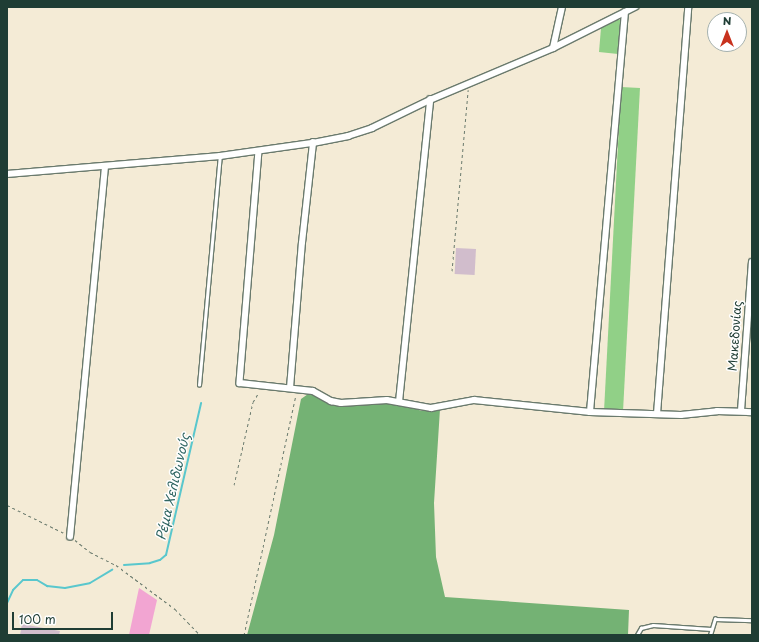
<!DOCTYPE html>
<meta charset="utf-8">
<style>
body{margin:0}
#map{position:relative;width:759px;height:642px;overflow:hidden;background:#f4ebd6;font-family:"Playpen Sans",sans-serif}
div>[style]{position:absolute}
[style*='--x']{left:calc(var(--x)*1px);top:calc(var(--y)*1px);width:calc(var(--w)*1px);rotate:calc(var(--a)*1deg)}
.industrial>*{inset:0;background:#d1bdcc;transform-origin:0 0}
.green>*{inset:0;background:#91d087;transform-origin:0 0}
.forest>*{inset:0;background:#74b274}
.stream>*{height:2px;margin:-1px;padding:0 1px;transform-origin:1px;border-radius:1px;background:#59c7cd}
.building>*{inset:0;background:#f2a5d2}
.path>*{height:1px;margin-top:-0.5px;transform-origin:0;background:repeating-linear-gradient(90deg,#6a7a6d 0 3px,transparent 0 6px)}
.roads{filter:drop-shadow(1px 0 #6a7a6d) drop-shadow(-1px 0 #6a7a6d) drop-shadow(0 1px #6a7a6d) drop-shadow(0 -1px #6a7a6d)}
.lane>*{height:2.5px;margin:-1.25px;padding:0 1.25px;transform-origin:1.25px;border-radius:1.25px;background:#fff}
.street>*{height:5.5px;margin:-2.75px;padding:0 2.75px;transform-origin:2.75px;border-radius:2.75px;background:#fff}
span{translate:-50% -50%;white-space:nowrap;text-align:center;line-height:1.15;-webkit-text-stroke:3px #fff;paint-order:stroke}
.street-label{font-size:12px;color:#1f3d34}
.water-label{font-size:13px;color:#306662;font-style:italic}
.frame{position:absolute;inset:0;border:8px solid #1f3d34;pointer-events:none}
.north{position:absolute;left:707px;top:12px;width:40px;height:40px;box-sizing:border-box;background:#fff;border:1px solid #a5b1ae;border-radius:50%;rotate:0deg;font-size:11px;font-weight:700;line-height:16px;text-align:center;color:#1f3d34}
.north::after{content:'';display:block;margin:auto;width:14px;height:18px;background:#c8321e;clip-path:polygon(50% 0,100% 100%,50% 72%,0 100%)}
.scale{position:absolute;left:12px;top:612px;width:101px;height:18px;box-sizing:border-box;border:2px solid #1f3d34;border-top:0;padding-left:5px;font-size:12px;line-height:14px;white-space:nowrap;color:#1f3d34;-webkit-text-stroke:3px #fff;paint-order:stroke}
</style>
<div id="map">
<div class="industrial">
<div style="left:456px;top:248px;width:20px;height:26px;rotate:3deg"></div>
<div style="clip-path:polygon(22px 624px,60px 631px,59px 635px,20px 635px)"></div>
</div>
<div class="green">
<div style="clip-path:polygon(617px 20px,621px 20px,618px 54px,599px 52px,601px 28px)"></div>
<div style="left:621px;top:87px;width:19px;height:323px;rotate:3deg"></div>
</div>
<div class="forest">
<div style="clip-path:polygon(311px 392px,325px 400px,400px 404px,422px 411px,440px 409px,434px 503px,436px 557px,445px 597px,629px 610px,628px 635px,247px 635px,274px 535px,301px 399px)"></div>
</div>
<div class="stream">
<div style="--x:124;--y:565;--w:26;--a:-4"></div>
<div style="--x:150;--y:563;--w:10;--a:-17"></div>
<div style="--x:160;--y:560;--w:8;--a:-40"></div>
<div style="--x:166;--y:555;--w:156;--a:-77"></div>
<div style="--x:7;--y:603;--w:14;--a:-65"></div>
<div style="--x:13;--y:590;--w:14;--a:-45"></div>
<div style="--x:23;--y:580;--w:14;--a:0"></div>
<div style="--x:37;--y:580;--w:12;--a:31"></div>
<div style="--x:47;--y:586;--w:18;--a:6"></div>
<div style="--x:65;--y:588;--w:25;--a:-11"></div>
<div style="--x:90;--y:583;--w:26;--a:-31"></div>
</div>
<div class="building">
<div style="clip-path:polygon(139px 588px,157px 600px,149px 635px,129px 635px)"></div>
</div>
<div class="path">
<div style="--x:452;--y:271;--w:182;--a:-84.9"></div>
<div style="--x:234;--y:485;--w:85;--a:-77.1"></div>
<div style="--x:253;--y:402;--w:12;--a:-59"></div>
<div style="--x:7;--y:505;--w:64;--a:26.2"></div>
<div style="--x:75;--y:540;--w:19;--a:39"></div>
<div style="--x:90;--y:552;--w:29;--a:27"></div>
<div style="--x:116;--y:565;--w:74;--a:36.7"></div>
<div style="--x:175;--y:609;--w:36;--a:46"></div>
<div style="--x:244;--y:635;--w:246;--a:-77.8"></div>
</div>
<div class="roads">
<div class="lane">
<div style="--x:199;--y:385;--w:230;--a:-84.8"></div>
<div style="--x:637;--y:635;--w:8;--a:-60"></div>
<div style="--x:641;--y:628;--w:12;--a:-14"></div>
<div style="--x:653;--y:625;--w:58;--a:3.9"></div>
<div style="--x:710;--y:635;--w:17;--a:-73"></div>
<div style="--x:715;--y:619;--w:37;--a:2"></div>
</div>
<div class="street">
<div style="--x:553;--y:48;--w:42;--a:-77.6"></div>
<div style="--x:259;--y:151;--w:233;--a:94.7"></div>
<div style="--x:240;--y:383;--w:73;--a:6.3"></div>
<div style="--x:313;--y:391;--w:21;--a:29"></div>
<div style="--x:331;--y:401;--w:10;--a:11"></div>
<div style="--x:341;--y:403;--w:46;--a:-3.7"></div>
<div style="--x:387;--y:400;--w:45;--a:10.3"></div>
<div style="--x:431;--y:408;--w:44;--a:-10.5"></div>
<div style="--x:474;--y:400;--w:117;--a:5.9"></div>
<div style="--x:590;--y:412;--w:91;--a:1.9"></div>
<div style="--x:681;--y:415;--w:36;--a:-6"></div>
<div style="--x:717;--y:411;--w:35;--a:2"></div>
<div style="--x:7;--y:174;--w:214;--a:-4.8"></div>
<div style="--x:220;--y:156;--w:94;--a:-8"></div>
<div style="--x:313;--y:143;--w:36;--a:-11"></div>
<div style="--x:348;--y:136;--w:25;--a:-18"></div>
<div style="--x:372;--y:128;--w:64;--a:-25.8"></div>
<div style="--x:430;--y:100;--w:134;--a:-22.9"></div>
<div style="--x:553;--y:48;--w:92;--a:-26.6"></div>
<div style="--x:290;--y:388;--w:145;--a:-85.3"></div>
<div style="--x:302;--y:243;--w:101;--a:-83.7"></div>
<div style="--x:399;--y:402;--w:304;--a:-84.1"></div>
<div style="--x:741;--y:411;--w:149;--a:-85.8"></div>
<div style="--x:590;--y:412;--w:401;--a:-85"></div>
<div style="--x:657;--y:414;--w:408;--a:-85.6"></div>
<div style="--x:70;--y:537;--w:372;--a:-84.6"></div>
</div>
</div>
<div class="street-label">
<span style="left:735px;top:336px;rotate:-86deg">Μακεδονίας</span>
</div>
<div class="water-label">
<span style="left:173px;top:487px;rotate:-77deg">Ρέμα Χελιδωνούς</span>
</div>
<div class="frame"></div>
<div class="north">N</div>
<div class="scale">100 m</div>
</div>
